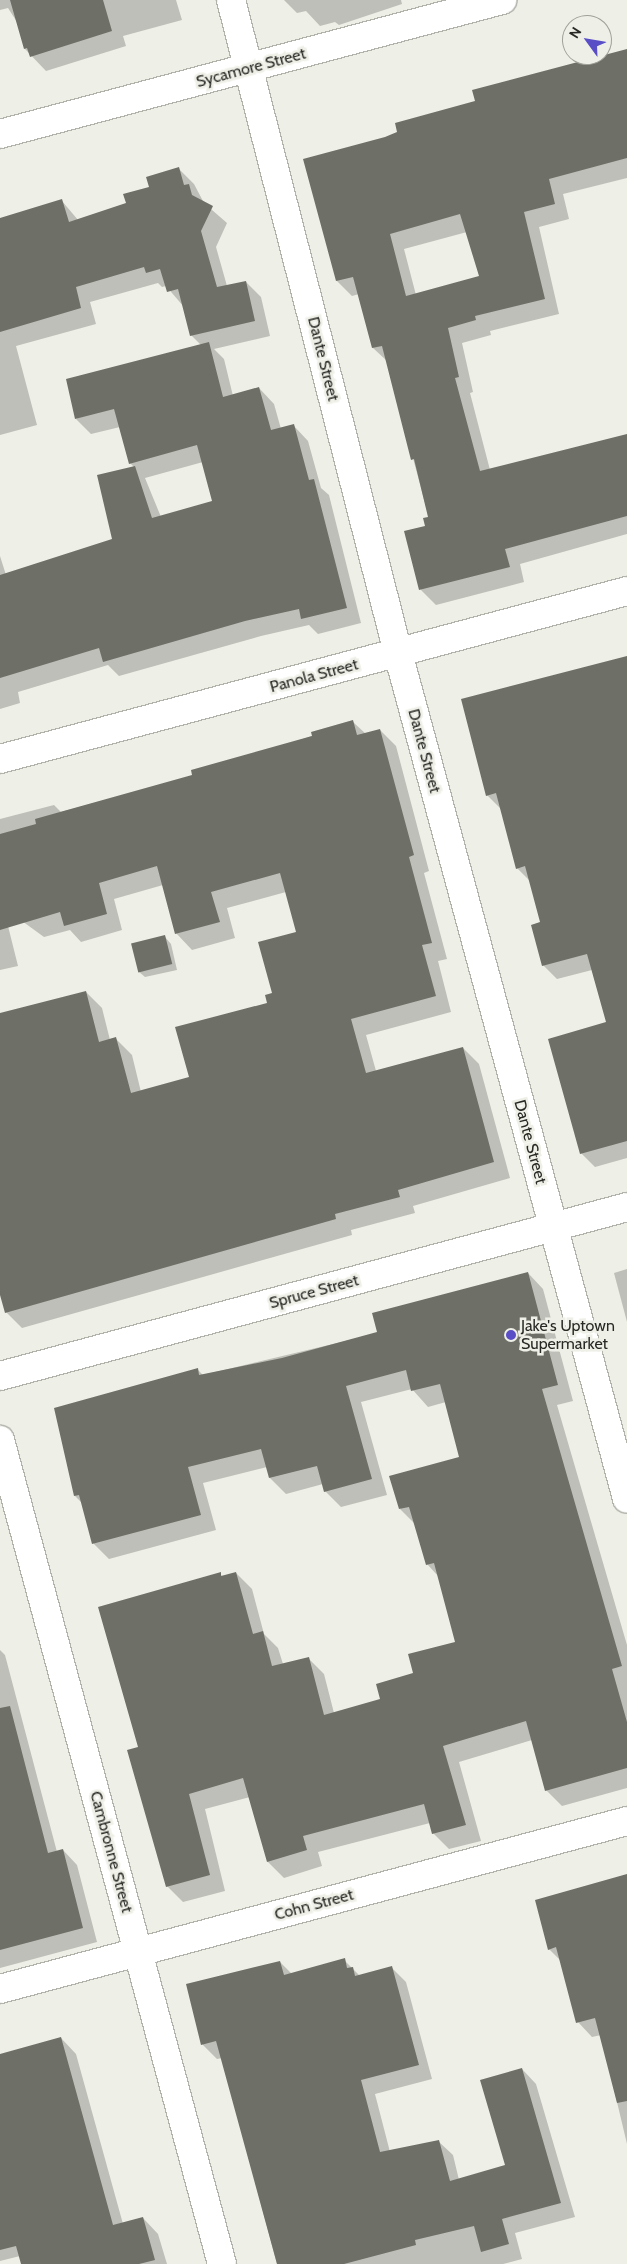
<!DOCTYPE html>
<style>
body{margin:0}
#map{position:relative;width:627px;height:2264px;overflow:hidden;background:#eeefe6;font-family:Cabin,sans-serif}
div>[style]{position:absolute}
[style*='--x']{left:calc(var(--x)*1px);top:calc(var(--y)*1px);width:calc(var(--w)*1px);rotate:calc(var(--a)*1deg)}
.shadow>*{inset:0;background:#0003}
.building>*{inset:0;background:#6e6f67;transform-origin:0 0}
.roads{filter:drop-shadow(1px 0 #b2b3ab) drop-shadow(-1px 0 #b2b3ab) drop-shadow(0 1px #b2b3ab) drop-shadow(0 -1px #b2b3ab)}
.street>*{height:28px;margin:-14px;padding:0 14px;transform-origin:14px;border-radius:14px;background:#fff}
.dots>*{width:14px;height:14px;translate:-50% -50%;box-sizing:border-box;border:2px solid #eeefe6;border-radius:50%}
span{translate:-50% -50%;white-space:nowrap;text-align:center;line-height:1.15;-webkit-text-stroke:5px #eeefe6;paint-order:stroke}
.street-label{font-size:16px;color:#282925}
.poi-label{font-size:16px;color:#282925}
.left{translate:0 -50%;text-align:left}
.north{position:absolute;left:562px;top:15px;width:50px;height:50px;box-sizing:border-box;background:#eeefe6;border:1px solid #9fa099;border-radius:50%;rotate:302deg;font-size:14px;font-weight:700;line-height:20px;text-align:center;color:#282925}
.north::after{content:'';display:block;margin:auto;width:18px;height:22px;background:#594ec6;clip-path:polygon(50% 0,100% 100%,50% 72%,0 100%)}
</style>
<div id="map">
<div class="shadow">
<div style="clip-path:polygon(0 0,176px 0,182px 20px,123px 36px,126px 46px,46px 71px,25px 49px,17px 22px,8px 8px,0 10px)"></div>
<div style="clip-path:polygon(284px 0,401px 0,402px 4px,339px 25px,335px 22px,320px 26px,306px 11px,297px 13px)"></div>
<div style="clip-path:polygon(evenodd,627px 51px,627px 178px,563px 194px,569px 219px,539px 227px,559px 314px,490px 331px,491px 335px,462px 343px,473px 392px,470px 393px,490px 470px,627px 435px,627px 534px,520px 564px,524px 582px,436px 605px,421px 590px,429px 518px,387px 361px,373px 348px,359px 294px,352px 296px,337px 281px,305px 160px,385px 138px,476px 102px,627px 51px,467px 232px,481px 277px,416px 295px,404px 249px,467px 232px)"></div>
<div style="clip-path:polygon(evenodd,179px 169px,194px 184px,204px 203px,227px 223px,216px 247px,227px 286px,246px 282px,261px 297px,270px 336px,214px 349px,224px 359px,233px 396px,259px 388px,274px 404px,281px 429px,293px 425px,308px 441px,321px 488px,329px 495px,361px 623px,318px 634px,309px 625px,261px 636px,119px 676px,108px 665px,18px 692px,20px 703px,0 709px,0 556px,6px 575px,114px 539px,134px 467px,130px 463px,120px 427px,91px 434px,76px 419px,201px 345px,191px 335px,184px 307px,166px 286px,162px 287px,158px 283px,90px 302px,96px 324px,16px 346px,37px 425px,0 435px,0 220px,62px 201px,78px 220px,128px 204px,179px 169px,203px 462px,214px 501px,161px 517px,145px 478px,203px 462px)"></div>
<div style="clip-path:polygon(627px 657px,627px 1158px,595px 1167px,581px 1153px,607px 1023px,592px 970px,557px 979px,543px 965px,542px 923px,531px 882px,517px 868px,501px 809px,487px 795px,462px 700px)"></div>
<div style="clip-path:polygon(353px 722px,366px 734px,380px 730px,396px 746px,429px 871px,424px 873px,447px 959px,438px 961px,451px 1012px,366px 1035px,376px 1071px,463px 1048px,479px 1064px,510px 1178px,413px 1206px,415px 1213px,351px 1230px,352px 1235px,22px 1328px,6px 1312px,0 1290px,0 1014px,86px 992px,102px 1008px,110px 1040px,116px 1039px,132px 1055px,141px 1092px,191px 1078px,269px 1003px,298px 933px,286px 892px,227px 908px,235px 938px,192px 950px,176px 933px,163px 885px,114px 899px,122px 930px,81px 942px,70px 930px,44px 937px,22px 921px,0 884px,0 819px,54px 805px,61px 812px,194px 776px)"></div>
<div style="clip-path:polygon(0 918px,8px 926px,18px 966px,0 970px)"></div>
<div style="clip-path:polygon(165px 937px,171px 944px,177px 970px,145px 977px,138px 971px)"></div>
<div style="clip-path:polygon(627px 1269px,627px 1322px,614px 1273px)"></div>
<div style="clip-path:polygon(528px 1273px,543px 1289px,573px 1401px,557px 1405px,627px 1645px,627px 1788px,562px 1806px,546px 1790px,532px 1740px,459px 1762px,481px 1841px,449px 1849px,433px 1833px,430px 1823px,318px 1852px,322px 1866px,284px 1878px,268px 1862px,250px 1797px,205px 1809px,225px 1891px,183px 1902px,167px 1886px,140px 1747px,220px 1574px,223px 1577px,236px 1573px,252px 1589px,264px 1634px,278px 1648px,283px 1664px,308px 1658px,324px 1674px,334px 1713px,382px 1700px,457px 1643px,439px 1577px,427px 1564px,416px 1525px,400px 1509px,461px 1458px,446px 1402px,428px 1407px,412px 1389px,361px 1402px,387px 1495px,341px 1507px,325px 1491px,323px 1484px,286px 1494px,270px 1478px,267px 1467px,203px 1483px,216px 1530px,109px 1559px,94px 1544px,82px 1503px,75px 1496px,55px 1409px,197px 1369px,203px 1375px,379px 1333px)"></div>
<div style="clip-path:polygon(0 1650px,5px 1655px,57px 1852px,63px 1850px,77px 1865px,97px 1942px,0 1968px)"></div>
<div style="clip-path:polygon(627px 1875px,627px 2144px,601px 2035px,592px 2037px,578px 2022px,561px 1961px,549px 1949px)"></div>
<div style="clip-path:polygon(344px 1960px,360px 1976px,392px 1968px,406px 1982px,432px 2079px,375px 2094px,390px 2152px,438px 2141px,453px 2155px,459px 2180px,507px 2166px,522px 2069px,536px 2084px,575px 2217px,515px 2233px,522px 2259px,503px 2264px,277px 2264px,222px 2058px,217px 2059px,203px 2045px,188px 1985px,280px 1962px,292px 1974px)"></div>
<div style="clip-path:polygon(61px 2038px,76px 2054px,123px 2224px,143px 2218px,158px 2234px,167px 2264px,22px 2264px,20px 2256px,0 2261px,0 2055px)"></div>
</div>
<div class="building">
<div style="clip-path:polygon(10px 0,103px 0,112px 31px,30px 57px,27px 48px,24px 49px)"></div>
<div style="clip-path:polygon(evenodd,627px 49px,627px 158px,549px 179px,555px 204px,524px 212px,545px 299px,475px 316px,476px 320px,448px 328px,459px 377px,455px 378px,480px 471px,627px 434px,627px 516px,505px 549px,510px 567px,419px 590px,404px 531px,425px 526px,423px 518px,428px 517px,414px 459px,411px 460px,382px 346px,372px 348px,353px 277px,336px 281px,303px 159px,385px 137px,397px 132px,395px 123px,475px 101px,472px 90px,627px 49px,460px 214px,479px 276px,406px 296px,390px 234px,460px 214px)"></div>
<div style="clip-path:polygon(179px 167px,184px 185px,189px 184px,192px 195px,213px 206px,201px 231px,217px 287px,246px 281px,255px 321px,190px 336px,178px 289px,167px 292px,160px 269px,146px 273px,144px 267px,76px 287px,81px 308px,0 332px,0 218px,62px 199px,69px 222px,126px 203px,123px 194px,149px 187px,146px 177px)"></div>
<div style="clip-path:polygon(209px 342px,223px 397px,259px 387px,271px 430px,294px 424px,309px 480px,314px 479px,347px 608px,301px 619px,299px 609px,245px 621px,103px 662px,99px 648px,0 678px,0 575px,112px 539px,97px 475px,135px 466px,152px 518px,212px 501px,197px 445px,129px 464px,114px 409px,75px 419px,66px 379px)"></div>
<div style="clip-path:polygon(627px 656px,627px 1141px,580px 1154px,548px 1039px,606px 1022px,587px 954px,542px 966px,531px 925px,540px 922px,525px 866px,516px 869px,496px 793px,486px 796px,461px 699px)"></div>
<div style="clip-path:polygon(353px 720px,357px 735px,380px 729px,414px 855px,409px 857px,432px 943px,422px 945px,436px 996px,351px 1019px,366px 1073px,463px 1047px,494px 1162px,398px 1190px,400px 1197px,335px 1214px,336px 1219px,5px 1313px,0 1295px,0 1013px,86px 991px,99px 1042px,116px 1037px,131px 1093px,189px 1077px,175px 1027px,267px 1003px,265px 995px,272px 993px,258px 942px,296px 932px,280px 873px,211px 892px,220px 922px,175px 934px,157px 866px,99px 883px,107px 914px,64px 926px,60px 912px,0 930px,0 834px,36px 824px,35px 819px,192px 775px,191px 770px,312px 736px,311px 732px)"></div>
<div style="left:165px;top:935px;width:30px;height:35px;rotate:76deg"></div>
<div style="clip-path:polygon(528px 1272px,558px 1385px,542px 1389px,622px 1666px,612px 1669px,627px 1722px,627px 1768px,545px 1791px,526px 1721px,443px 1746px,466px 1825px,432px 1834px,424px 1804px,303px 1836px,307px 1850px,267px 1862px,243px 1778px,189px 1794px,210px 1875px,166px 1887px,127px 1750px,138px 1747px,98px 1607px,221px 1572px,221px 1576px,236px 1572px,253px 1634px,263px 1631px,272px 1666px,309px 1657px,324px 1715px,380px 1699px,376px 1684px,413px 1673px,408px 1654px,455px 1642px,434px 1563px,426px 1565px,409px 1507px,399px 1509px,389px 1476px,459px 1457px,440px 1384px,411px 1391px,406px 1370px,346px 1386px,372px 1479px,324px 1492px,317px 1466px,269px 1478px,261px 1449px,188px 1467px,201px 1515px,92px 1544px,79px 1495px,74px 1496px,54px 1408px,198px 1368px,199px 1375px,282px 1358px,377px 1332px,372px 1313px)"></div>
<div style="clip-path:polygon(10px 1706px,48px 1853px,63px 1849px,83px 1928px,0 1950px,0 1708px)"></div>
<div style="clip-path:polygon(627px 1874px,627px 2101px,617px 2103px,595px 2018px,576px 2023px,556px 1947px,548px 1950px,535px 1900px)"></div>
<div style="clip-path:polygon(345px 1958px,347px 1968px,353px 1967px,355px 1976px,392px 1966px,419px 2065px,361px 2080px,380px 2152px,439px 2140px,450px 2181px,505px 2165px,480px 2080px,522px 2068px,561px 2203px,502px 2219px,509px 2244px,481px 2252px,474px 2226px,415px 2240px,416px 2245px,344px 2264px,277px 2264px,216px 2041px,201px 2045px,186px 1984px,280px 1961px,284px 1975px)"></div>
<div style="clip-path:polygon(61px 2037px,113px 2225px,143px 2217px,155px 2260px,139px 2264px,21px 2264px,16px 2246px,0 2250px,0 2054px)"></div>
</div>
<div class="roads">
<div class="street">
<div style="--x:231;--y:0;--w:674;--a:75.65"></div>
<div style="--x:398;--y:653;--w:876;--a:74.85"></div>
<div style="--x:0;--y:134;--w:520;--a:-14.95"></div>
<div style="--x:0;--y:759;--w:649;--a:-15"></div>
<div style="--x:0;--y:1376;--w:649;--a:-15.08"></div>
<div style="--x:0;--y:1440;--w:853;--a:74.92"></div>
<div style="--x:0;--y:1989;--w:649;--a:-15"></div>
</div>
</div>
<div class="dots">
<div style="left:511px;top:1335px;background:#594ec6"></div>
</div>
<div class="street-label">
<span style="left:251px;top:68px;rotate:-15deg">Sycamore Street</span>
<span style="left:323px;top:359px;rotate:76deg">Dante Street</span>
<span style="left:314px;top:676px;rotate:-15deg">Panola Street</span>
<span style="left:424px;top:751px;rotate:75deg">Dante Street</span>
<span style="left:530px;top:1142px;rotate:75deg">Dante Street</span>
<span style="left:314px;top:1292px;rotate:-15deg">Spruce Street</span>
<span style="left:111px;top:1852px;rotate:75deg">Cambronne Street</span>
<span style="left:314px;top:1905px;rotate:-15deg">Cohn Street</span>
</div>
<div class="poi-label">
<span class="left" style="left:521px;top:1335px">Jake's Uptown<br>Supermarket</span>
</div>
<div class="north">N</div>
</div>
